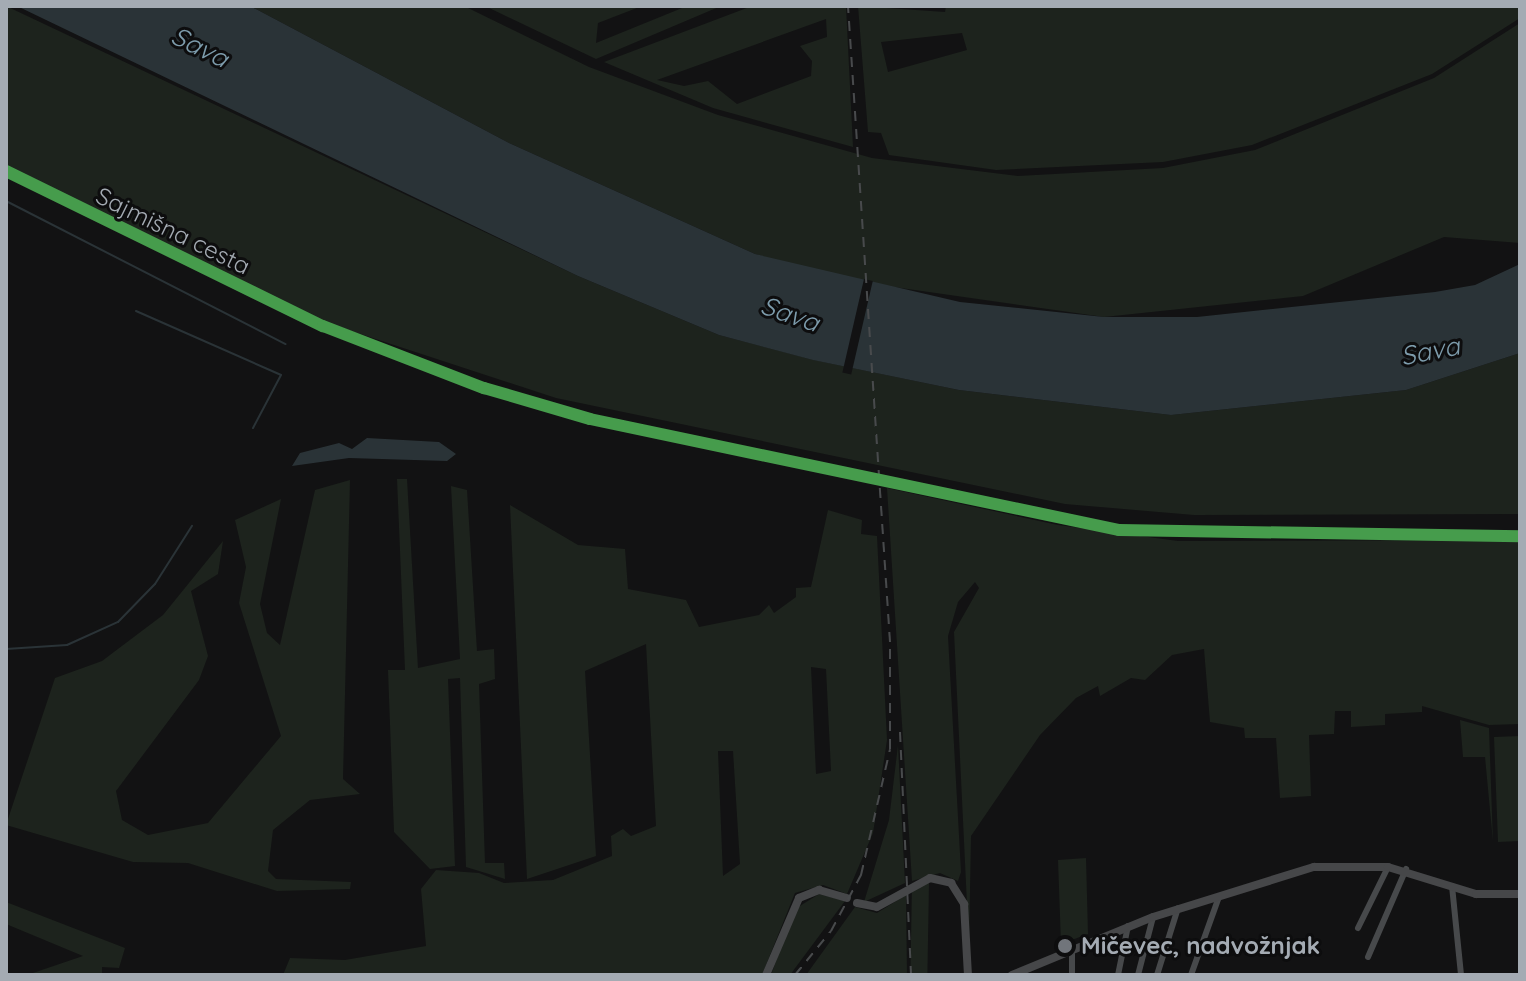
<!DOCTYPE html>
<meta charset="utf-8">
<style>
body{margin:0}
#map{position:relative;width:1526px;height:981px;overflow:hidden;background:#121213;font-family:Quicksand,sans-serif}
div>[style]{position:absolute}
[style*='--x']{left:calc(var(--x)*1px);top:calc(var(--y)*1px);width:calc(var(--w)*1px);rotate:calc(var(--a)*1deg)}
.green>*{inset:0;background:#1d231d;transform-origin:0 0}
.water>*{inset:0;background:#2a3337}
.pier>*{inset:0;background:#121213;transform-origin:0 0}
.stream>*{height:2px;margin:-1px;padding:0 1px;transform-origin:1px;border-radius:1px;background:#2a3337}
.street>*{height:6px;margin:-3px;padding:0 3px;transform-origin:3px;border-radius:3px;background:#47494b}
.secondary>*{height:8px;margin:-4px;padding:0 4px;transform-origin:4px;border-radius:4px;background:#464749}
.rail>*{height:2px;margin-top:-1px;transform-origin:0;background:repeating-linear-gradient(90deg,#484a4c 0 10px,transparent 0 18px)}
.cycleway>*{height:12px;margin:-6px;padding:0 6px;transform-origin:6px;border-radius:6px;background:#469c4c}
.dots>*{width:22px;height:22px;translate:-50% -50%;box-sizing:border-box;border:4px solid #0d0d0e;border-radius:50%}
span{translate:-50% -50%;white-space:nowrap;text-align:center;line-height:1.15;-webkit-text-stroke:6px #0d0d0e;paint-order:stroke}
.street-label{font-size:24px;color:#a4abb3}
.poi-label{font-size:24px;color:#a4abb3;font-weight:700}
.left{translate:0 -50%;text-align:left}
.water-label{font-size:26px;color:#7d9cac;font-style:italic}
.frame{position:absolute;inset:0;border:8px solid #a4abb3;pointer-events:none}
</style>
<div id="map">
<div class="green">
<div style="clip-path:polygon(6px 6px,578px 276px,719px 335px,814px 360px,959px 390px,1171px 415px,1406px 390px,1520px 353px,1520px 514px,1194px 515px,1065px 504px,556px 398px,330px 324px,6px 167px)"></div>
<div style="clip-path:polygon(250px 6px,464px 6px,589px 67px,718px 115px,872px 158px,1018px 176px,1163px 168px,1255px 150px,1434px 78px,1520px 23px,1520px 243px,1444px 237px,1303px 296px,1104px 317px,838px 279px,755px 254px,509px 143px)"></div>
<div style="clip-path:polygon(485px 6px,642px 6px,598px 23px,596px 43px,687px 6px,721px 6px,596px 59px)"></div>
<div style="clip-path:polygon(evenodd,752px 6px,846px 6px,853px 147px,713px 108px,604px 62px,752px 6px,826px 19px,827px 37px,800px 46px,812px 61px,811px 76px,737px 104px,708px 81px,684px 86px,657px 80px,826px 19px)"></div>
<div style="clip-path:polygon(evenodd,858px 6px,945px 12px,946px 6px,1520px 6px,1520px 18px,1432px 74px,1252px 145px,1163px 162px,996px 170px,889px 155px,881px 133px,868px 132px,858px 6px,962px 33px,967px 50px,888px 72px,881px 42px,962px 33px)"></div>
<div style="clip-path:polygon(397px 479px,407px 479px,418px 668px,460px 659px,451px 486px,467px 490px,477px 651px,494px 649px,495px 679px,479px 684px,485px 863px,504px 863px,505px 879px,466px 867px,460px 678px,448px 679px,455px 866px,430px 869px,394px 832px,388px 670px,405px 670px)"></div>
<div style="clip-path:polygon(350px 480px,343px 779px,360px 794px,310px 800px,273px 830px,268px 871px,276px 879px,351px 882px,350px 889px,277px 891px,188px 863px,133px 862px,6px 825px,55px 678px,102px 661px,163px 615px,223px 541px,218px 574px,191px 591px,208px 656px,199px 680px,116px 791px,122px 820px,148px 835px,208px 823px,281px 736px,239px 603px,246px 567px,235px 520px,281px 499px,260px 604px,267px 633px,280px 645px,315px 490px)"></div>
<div style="clip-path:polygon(887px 488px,1058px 525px,1178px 541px,1520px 540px,1520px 724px,1489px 725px,1422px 706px,1422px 712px,1385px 714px,1385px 725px,1351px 727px,1351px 711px,1335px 711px,1334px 734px,1309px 735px,1311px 796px,1280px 798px,1276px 738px,1245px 738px,1244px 728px,1210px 722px,1204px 649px,1172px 655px,1145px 680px,1131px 678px,1100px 696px,1098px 686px,1076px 698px,1040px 735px,971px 836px,969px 946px,954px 632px,979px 588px,975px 582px,958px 602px,948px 636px,961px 872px,958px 881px,940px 873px,912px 881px)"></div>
<div style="clip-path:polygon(evenodd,510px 505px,578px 545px,625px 549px,628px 589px,686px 600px,699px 627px,759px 615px,769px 605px,774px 613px,796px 597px,796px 588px,811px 587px,828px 510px,862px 520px,861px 534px,877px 536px,887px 740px,873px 833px,847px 894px,823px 885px,795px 893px,762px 975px,283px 975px,290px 958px,345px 960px,426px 946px,421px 889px,436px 870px,479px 873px,504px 883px,553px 880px,612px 856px,611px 836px,623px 829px,631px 836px,656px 826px,646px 644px,585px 671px,596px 856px,527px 879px,510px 505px,811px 667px,826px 669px,831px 771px,816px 774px,811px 667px,510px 505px,718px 751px,733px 751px,740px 864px,723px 876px,718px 751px)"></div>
<div style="clip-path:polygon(1460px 720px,1489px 728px,1493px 842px,1485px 757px,1463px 757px)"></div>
<div style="clip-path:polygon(1520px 736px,1520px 841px,1498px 842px,1494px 737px)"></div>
<div style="clip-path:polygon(898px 745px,905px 883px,864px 902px,889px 820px)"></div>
<div style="clip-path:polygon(1086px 858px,1088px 934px,1061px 944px,1058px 860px)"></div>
<div style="left:929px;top:883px;width:92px;height:17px;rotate:91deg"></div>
<div style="clip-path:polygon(819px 894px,845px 901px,790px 975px,771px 975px,795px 909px)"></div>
<div style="clip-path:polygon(906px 895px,907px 975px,806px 975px,855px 907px,877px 913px)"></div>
<div style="clip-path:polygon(6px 902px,125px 948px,119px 968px,102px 967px,102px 975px,27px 975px,83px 956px,6px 924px)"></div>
</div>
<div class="water">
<div style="clip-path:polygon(17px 6px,250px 6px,509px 143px,755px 254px,960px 302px,1104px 317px,1197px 317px,1435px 292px,1475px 285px,1520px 264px,1520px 353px,1406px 390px,1171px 415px,959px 390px,813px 360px,719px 335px,578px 276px)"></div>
<div style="clip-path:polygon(367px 438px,439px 442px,456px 454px,447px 461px,349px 458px,292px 466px,300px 453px,339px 443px,352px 449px)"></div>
</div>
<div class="pier">
<div style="left:864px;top:279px;width:9px;height:96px;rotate:13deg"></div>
</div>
<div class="stream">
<div style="--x:6;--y:201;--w:314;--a:27.1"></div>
<div style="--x:136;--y:311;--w:158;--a:23.8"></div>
<div style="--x:281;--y:375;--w:60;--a:117.8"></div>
<div style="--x:6;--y:649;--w:61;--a:-3.8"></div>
<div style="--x:67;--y:645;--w:56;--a:-24.3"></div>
<div style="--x:118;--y:622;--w:53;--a:-45.8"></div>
<div style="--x:155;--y:584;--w:69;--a:-57.5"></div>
</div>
<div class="street">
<div style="--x:6;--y:171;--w:353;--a:26.1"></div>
<div style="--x:323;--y:326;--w:173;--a:21.1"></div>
<div style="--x:484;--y:388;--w:110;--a:16.3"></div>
<div style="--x:590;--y:419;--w:541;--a:11.85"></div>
<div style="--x:1119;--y:530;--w:401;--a:0.9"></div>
<div style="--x:1452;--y:886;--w:89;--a:84.2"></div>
<div style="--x:1358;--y:928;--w:68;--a:-63.8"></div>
<div style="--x:1368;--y:957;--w:96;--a:-66.6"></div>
<div style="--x:1072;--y:975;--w:28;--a:-90"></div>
<div style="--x:1118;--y:975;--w:50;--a:-78.5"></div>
<div style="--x:1138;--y:975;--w:60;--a:-75.5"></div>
<div style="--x:1157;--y:975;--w:70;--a:-72.6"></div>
<div style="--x:1191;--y:975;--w:83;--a:-70.3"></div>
</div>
<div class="secondary">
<div style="--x:857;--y:903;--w:20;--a:11"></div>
<div style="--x:877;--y:907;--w:60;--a:-28.7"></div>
<div style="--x:930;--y:878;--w:22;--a:13"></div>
<div style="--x:951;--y:883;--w:25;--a:58"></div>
<div style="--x:964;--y:904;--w:71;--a:86.8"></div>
<div style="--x:766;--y:975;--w:84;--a:-66.8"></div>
<div style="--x:799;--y:898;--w:22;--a:-22"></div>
<div style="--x:819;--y:890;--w:29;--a:16"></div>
<div style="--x:1012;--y:975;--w:152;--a:-22.4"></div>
<div style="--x:1153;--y:917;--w:169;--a:-17.3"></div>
<div style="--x:1314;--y:867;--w:74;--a:0"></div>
<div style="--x:1388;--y:867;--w:92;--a:17.1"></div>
<div style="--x:1476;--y:894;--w:44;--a:0"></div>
</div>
<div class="rail">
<div style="--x:900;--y:732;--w:243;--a:87.4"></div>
<div style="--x:795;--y:975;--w:57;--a:-50.7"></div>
<div style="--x:831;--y:931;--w:64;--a:-61.8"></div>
<div style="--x:861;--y:875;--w:129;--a:-77"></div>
<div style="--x:890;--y:749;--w:107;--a:-90"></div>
<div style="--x:890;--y:642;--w:637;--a:-93.78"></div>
</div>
<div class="cycleway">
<div style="--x:6;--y:171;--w:353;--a:26.1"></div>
<div style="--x:323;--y:326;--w:173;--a:21.1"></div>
<div style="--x:484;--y:388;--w:110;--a:16.3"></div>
<div style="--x:590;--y:419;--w:541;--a:11.85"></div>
<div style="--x:1119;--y:530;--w:401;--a:0.9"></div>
</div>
<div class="dots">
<div style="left:1065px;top:946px;background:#71757b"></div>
</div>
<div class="street-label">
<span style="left:173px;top:231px;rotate:26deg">Sajmišna cesta</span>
</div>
<div class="poi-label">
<span class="left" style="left:1081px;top:946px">Mičevec, nadvožnjak</span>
</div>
<div class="water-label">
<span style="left:200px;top:47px;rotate:26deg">Sava</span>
<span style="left:790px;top:314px;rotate:19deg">Sava</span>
<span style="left:1430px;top:351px;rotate:-11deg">Sava</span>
</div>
<div class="frame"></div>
</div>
